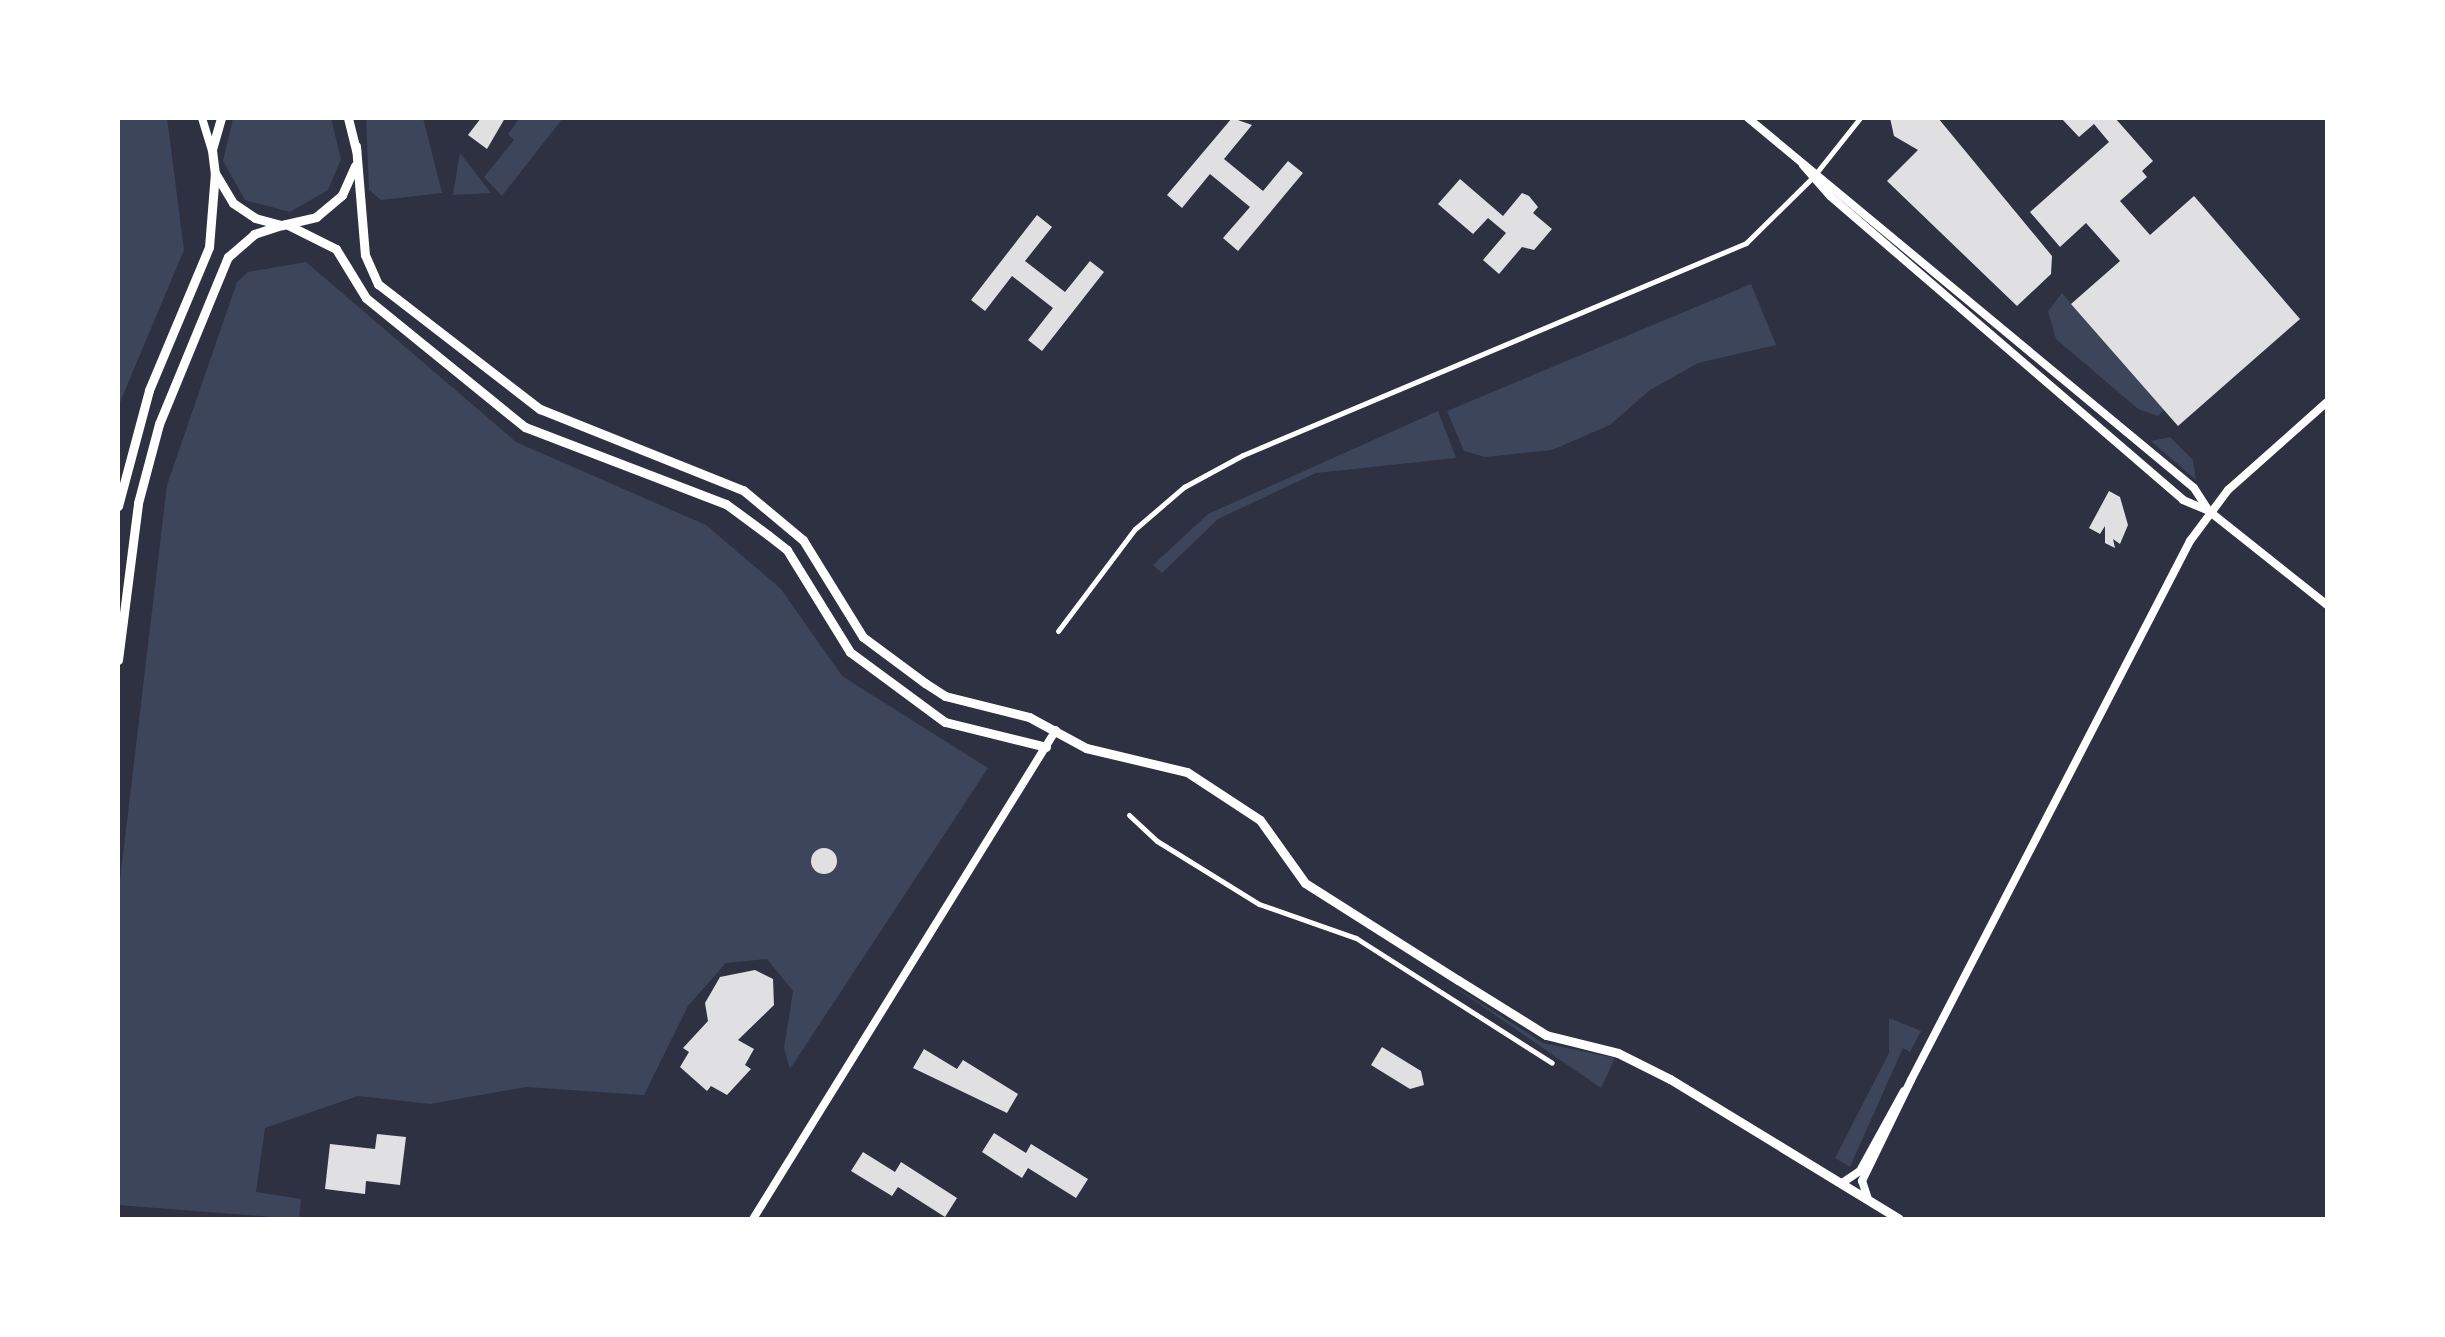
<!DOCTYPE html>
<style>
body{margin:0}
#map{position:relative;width:2445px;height:1337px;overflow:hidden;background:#2d3142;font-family:"Exo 2",sans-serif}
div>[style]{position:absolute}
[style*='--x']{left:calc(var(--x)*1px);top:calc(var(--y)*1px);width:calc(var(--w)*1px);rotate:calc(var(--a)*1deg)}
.green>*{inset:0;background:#3c4559}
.building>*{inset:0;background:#e0e0e3}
.round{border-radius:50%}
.minor>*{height:5px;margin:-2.5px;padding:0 2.5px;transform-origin:2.5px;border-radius:2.5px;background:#fff}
.secondary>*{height:8px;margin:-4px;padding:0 4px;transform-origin:4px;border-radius:4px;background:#fff}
.primary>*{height:9px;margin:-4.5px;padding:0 4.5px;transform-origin:4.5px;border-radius:4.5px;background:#fff}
span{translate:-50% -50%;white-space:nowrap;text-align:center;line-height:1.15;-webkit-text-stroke:7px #fff;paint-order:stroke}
.frame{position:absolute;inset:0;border:120px solid #fff;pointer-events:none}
</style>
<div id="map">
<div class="green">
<div style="clip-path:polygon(118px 118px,167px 118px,184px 250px,118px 407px)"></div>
<div style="clip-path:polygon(233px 118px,331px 118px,341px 159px,328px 190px,290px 212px,245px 200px,223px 161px)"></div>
<div style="clip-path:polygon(366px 118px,423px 118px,442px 193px,381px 200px,369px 190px)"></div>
<div style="clip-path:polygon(520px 118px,563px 118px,502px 196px,484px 177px,514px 140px,508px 134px)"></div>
<div style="clip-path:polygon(460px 153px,491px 193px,492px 193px,453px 195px)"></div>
<div style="clip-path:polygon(306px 262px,516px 442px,706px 525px,781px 589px,842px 676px,988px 768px,790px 1069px,784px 1048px,793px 991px,767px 959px,726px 963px,688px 1006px,644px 1095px,526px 1087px,430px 1104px,358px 1096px,265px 1128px,256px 1192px,301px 1199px,299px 1219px,118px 1205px,118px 897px,167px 485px,237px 282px,248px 272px)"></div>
<div style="clip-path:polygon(1751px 284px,1776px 345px,1698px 363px,1650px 390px,1610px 425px,1552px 450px,1485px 457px,1464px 451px,1447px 411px)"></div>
<div style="clip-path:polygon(2062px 293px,2164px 410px,2158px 416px,2138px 409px,2056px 339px,2048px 311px)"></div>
<div style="clip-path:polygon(1438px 411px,1456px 458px,1316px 473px,1218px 519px,1162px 573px,1153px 565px,1208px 514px)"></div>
<div style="clip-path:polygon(2170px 437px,2193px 460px,2196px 480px,2151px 441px)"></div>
<div style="clip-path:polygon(1443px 979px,1543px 1043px,1615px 1058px,1601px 1088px)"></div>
<div style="clip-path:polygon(1889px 1018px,1921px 1031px,1910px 1052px,1903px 1048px,1850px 1167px,1835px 1158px,1889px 1053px)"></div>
</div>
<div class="building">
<div style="clip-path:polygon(481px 118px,505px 118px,487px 149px,468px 135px)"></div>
<div style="clip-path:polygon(1232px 118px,1252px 125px,1224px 159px,1263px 191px,1288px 161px,1303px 173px,1238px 251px,1223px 238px,1250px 207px,1210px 174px,1182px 208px,1167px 195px)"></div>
<div style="clip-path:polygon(1890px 118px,1938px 118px,2052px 256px,2051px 274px,2017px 306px,1887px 181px,1918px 150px,1894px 136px)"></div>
<div style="clip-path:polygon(2061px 118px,2115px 118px,2153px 161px,2142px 171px,2147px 177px,2120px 201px,2150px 235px,2194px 196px,2300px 319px,2178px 426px,2071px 304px,2120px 261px,2086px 223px,2060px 247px,2030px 212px,2109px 142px,2094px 124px,2079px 137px)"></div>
<div style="clip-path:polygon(1460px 179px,1503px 216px,1522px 193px,1529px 196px,1538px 207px,1533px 213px,1552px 229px,1534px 250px,1522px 247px,1499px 274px,1483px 260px,1506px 233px,1488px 218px,1473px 234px,1438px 204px)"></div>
<div style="clip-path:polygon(1037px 215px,1052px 227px,1025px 261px,1065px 292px,1090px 261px,1104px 272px,1042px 351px,1028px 340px,1053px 308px,1012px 276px,985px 311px,971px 300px)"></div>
<div style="clip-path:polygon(2109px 491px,2120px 497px,2128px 525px,2120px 544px,2113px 539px,2115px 548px,2105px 543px,2105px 526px,2100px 534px,2089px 528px)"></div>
<div class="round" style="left:811px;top:848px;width:26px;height:26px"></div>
<div style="clip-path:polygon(755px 970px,773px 979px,774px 1005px,738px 1040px,754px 1049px,745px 1065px,751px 1069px,727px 1095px,711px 1086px,707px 1091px,680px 1067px,689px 1052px,683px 1048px,708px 1021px,705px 1003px,720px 977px)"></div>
<div style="clip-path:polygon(1382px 1047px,1421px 1071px,1424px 1085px,1410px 1089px,1371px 1065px)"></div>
<div style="clip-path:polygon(924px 1049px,957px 1069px,963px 1060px,1018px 1094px,1007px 1113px,913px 1068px)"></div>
<div style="clip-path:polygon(994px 1133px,1026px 1153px,1031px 1144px,1088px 1179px,1076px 1198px,1028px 1168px,1022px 1178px,982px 1152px)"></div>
<div style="clip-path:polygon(377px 1134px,406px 1137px,400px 1185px,366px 1181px,365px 1194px,325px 1189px,330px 1144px,375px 1149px)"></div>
<div style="clip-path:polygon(863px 1152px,895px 1172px,901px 1162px,957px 1198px,945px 1217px,898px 1187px,892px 1196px,851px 1171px)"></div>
</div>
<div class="minor">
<div style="--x:1817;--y:172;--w:69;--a:-51.5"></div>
<div style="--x:1058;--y:631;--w:128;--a:-53"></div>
<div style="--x:1135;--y:529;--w:65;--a:-40.6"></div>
<div style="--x:1184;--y:487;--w:67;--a:-28.5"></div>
<div style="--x:1243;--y:455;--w:546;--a:-22.85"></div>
<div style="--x:1746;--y:243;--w:91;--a:-44.6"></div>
<div style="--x:1129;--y:815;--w:38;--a:43"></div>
<div style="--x:1157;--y:841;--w:120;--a:31.7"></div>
<div style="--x:1259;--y:904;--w:103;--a:19.3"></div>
<div style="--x:1356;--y:938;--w:232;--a:32.5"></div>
</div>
<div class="secondary">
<div style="--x:202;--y:118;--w:34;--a:73"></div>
<div style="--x:1748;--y:118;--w:579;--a:39.68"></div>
<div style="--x:2194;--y:488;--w:27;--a:57"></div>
<div style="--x:1803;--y:165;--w:41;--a:48.9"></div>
<div style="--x:1830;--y:196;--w:466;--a:40.7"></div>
<div style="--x:2183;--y:500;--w:28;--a:23"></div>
<div style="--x:2209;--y:511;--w:151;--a:38.5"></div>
<div style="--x:1842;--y:1183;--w:22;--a:-34"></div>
<div style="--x:1860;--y:1171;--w:91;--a:-61.2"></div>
<div style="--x:1868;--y:1199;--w:19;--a:-108"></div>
<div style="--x:1862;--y:1181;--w:112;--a:-64.1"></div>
<div style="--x:1911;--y:1080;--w:607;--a:-62.63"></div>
<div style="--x:2190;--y:541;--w:64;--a:-53.3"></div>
<div style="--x:2228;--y:490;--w:132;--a:-41.6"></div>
<div style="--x:753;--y:1219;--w:575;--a:-58.22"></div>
</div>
<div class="primary">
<div style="--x:221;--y:118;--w:33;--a:106"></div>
<div style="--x:212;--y:150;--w:23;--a:83"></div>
<div style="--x:215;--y:173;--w:35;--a:59"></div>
<div style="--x:233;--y:203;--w:27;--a:34"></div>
<div style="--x:255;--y:218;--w:28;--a:15"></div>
<div style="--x:282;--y:225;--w:35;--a:-13"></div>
<div style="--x:316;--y:217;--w:34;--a:-40"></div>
<div style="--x:342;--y:195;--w:32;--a:-66"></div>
<div style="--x:348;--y:118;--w:34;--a:76"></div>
<div style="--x:356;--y:146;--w:109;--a:85.3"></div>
<div style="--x:365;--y:255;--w:32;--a:66"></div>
<div style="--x:378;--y:284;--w:205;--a:37.7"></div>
<div style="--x:540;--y:409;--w:219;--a:21.8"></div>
<div style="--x:743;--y:490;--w:78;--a:39.8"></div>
<div style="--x:803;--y:540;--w:114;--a:58.3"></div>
<div style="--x:863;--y:637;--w:77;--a:36.6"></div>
<div style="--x:925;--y:683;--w:24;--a:33"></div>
<div style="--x:945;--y:696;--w:87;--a:14"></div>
<div style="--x:1029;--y:717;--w:65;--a:28.5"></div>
<div style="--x:1086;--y:748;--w:104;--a:13.4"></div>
<div style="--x:1187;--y:772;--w:87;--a:33.3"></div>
<div style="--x:1260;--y:820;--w:77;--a:54.5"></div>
<div style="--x:1305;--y:883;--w:181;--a:32.4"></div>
<div style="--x:1458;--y:980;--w:104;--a:32"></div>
<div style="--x:1546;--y:1035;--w:74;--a:14"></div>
<div style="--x:1618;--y:1053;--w:58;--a:26.6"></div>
<div style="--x:1670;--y:1079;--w:268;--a:31.4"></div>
<div style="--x:286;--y:224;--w:56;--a:26.6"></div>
<div style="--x:336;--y:249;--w:57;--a:58.5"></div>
<div style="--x:366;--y:298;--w:205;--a:39.1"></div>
<div style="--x:525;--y:427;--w:215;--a:21"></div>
<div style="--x:726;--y:504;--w:52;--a:36.4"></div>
<div style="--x:768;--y:535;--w:24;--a:38"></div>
<div style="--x:787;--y:550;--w:120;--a:58.3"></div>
<div style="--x:850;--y:652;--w:118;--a:36.4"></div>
<div style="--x:945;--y:722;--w:104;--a:13.9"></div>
<div style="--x:118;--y:506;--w:120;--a:-75"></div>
<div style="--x:149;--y:390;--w:155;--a:-67.2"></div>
<div style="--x:209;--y:247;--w:74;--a:-85.4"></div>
<div style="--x:118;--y:660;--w:158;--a:-82.7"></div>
<div style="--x:138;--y:503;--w:82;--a:-75.1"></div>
<div style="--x:159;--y:424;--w:181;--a:-67.6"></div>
<div style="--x:228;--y:257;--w:35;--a:-41"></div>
<div style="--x:254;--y:234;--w:29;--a:-18"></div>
</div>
<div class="frame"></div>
</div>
